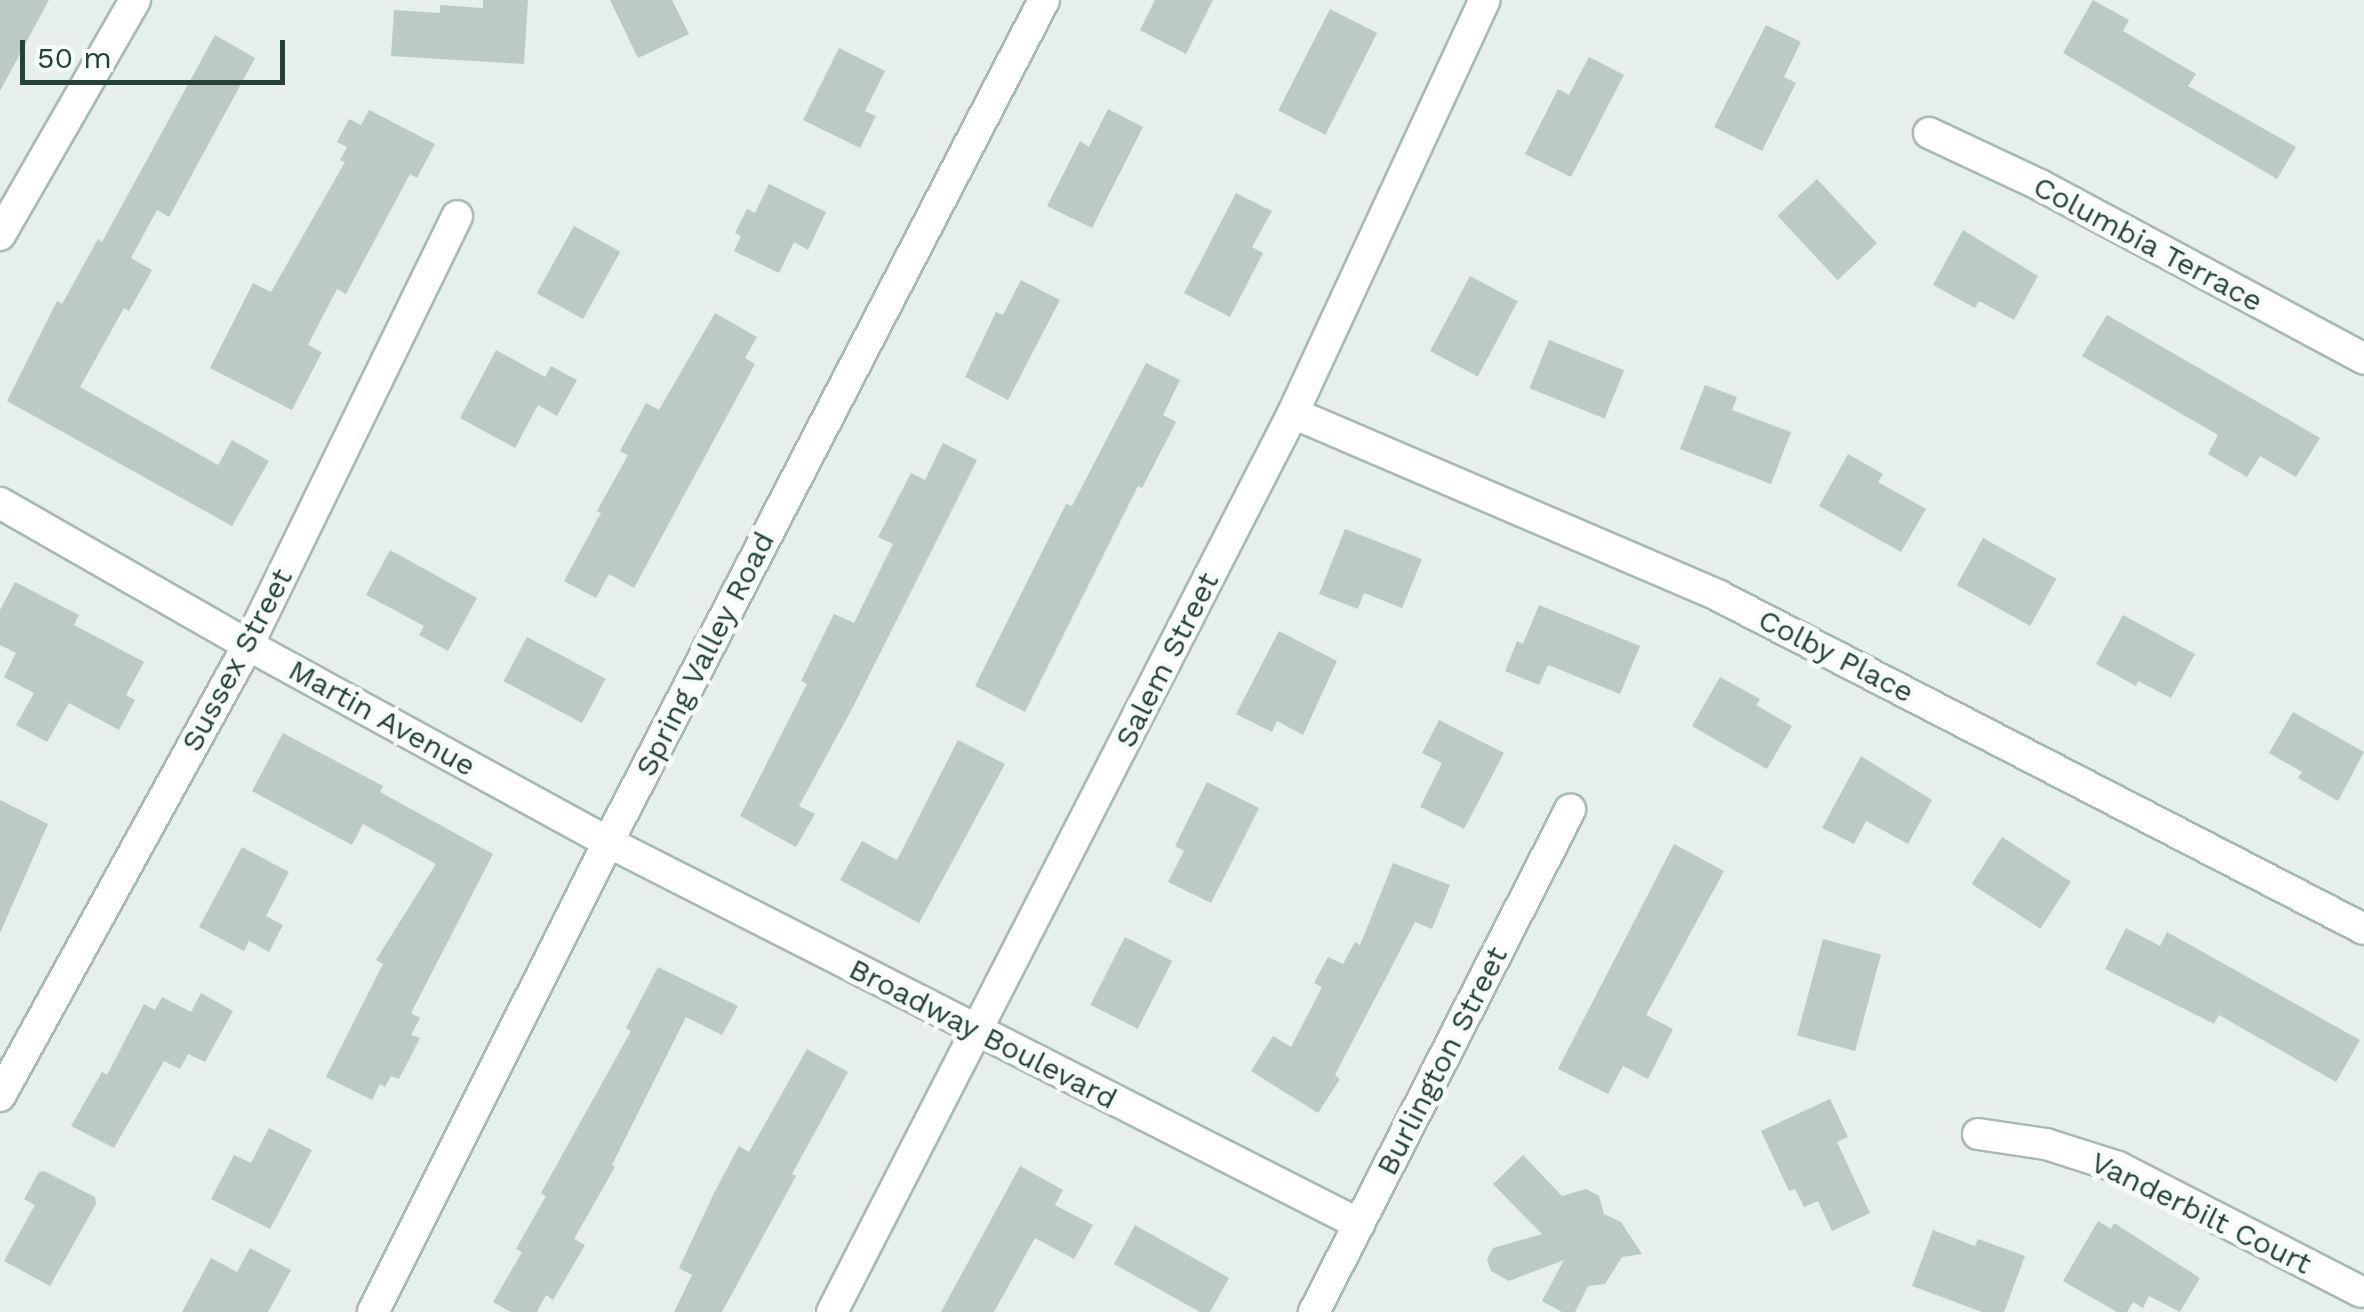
<!DOCTYPE html>
<style>
body{margin:0}
#map{position:relative;width:2364px;height:1312px;overflow:hidden;background:#e6efeb;font-family:"Work Sans",sans-serif}
div>[style]{position:absolute}
[style*='--x']{left:calc(var(--x)*1px);top:calc(var(--y)*1px);width:calc(var(--w)*1px);rotate:calc(var(--a)*1deg)}
.building>*{inset:0;background:#bbcac4;transform-origin:0 0}
.roads{filter:drop-shadow(2px 0 #a8b8b2) drop-shadow(-2px 0 #a8b8b2) drop-shadow(0 2px #a8b8b2) drop-shadow(0 -2px #a8b8b2)}
.minor>*{height:30px;margin:-15px;padding:0 15px;transform-origin:15px;border-radius:15px;background:#fff}
.tertiary>*{height:30px;margin:-15px;padding:0 15px;transform-origin:15px;border-radius:15px;background:#fff}
span{translate:-50% -50%;white-space:nowrap;text-align:center;line-height:1.15;-webkit-text-stroke:10px #f7fbf9;paint-order:stroke}
.street-label{font-size:30px;color:#24423a}
.scale{position:absolute;left:20px;top:40px;width:265px;height:45px;box-sizing:border-box;border:5px solid #24423a;border-top:0;padding-left:12px;font-size:30px;line-height:35px;white-space:nowrap;color:#24423a;-webkit-text-stroke:8px #f7fbf9;paint-order:stroke}
</style>
<div id="map">
<div class="building">
<div style="clip-path:polygon(0 0,49px 0,0 91px)"></div>
<div style="clip-path:polygon(483px 0,528px 0,524px 64px,391px 56px,394px 10px,440px 13px,440px 5px,483px 8px)"></div>
<div style="clip-path:polygon(610px 0,672px 0,689px 34px,638px 58px)"></div>
<div style="clip-path:polygon(1155px 0,1213px 0,1186px 54px,1140px 30px)"></div>
<div style="clip-path:polygon(2093px 0,2129px 20px,2123px 31px,2196px 74px,2188px 86px,2296px 147px,2277px 179px,2063px 53px)"></div>
<div style="left:1330px;top:9px;width:53px;height:114px;rotate:27deg"></div>
<div style="clip-path:polygon(1766px 25px,1801px 42px,1784px 77px,1796px 83px,1762px 151px,1714px 127px)"></div>
<div style="clip-path:polygon(215px 35px,255px 58px,169px 217px,157px 210px,131px 258px,152px 270px,129px 311px,124px 308px,80px 387px,218px 465px,232px 440px,269px 461px,232px 526px,7px 401px,57px 301px,62px 304px,98px 239px,102px 242px)"></div>
<div style="clip-path:polygon(839px 48px,885px 71px,865px 111px,876px 116px,860px 148px,803px 120px)"></div>
<div style="clip-path:polygon(1589px 57px,1624px 75px,1571px 177px,1525px 154px,1558px 89px,1569px 95px)"></div>
<div style="clip-path:polygon(1108px 109px,1143px 127px,1092px 228px,1047px 206px,1080px 141px,1089px 147px)"></div>
<div style="clip-path:polygon(369px 110px,435px 144px,417px 178px,410px 174px,346px 294px,337px 289px,308px 345px,322px 352px,292px 410px,210px 368px,253px 283px,271px 292px,345px 162px,340px 160px,347px 147px,337px 142px,349px 119px,361px 125px)"></div>
<div style="left:1817px;top:179px;width:88px;height:54px;rotate:47deg"></div>
<div style="clip-path:polygon(769px 184px,826px 212px,808px 250px,794px 242px,779px 273px,734px 251px,741px 236px,735px 233px,747px 209px,755px 213px)"></div>
<div style="clip-path:polygon(1236px 193px,1272px 211px,1252px 247px,1263px 253px,1230px 317px,1184px 293px)"></div>
<div style="left:574px;top:226px;width:53px;height:77px;rotate:29deg"></div>
<div style="clip-path:polygon(1963px 230px,2038px 276px,2014px 320px,1979px 301px,1975px 308px,1933px 285px)"></div>
<div style="left:1470px;top:276px;width:54px;height:85px;rotate:28deg"></div>
<div style="clip-path:polygon(1021px 280px,1060px 300px,1008px 400px,965px 377px,996px 312px,1003px 315px)"></div>
<div style="clip-path:polygon(715px 313px,757px 337px,745px 358px,755px 364px,634px 588px,609px 574px,596px 598px,564px 581px,601px 513px,597px 511px,628px 455px,620px 451px,646px 403px,659px 410px)"></div>
<div style="clip-path:polygon(2107px 315px,2320px 438px,2296px 477px,2260px 456px,2247px 477px,2208px 454px,2218px 435px,2082px 356px)"></div>
<div style="left:1549px;top:340px;width:81px;height:52px;rotate:22deg"></div>
<div style="clip-path:polygon(496px 350px,545px 377px,551px 366px,577px 380px,557px 416px,538px 405px,515px 448px,460px 418px)"></div>
<div style="clip-path:polygon(1146px 363px,1180px 380px,1163px 415px,1176px 422px,1142px 488px,1138px 486px,1025px 712px,975px 686px,1066px 504px,1072px 506px)"></div>
<div style="clip-path:polygon(1705px 385px,1737px 397px,1732px 410px,1791px 432px,1771px 484px,1680px 449px)"></div>
<div style="clip-path:polygon(943px 443px,977px 460px,853px 707px,799px 806px,815px 814px,796px 847px,740px 816px,807px 684px,801px 681px,834px 614px,854px 623px,893px 544px,878px 537px,911px 473px,925px 480px)"></div>
<div style="clip-path:polygon(1848px 454px,1883px 474px,1878px 482px,1926px 509px,1901px 552px,1819px 506px)"></div>
<div style="clip-path:polygon(1345px 529px,1422px 559px,1402px 608px,1364px 593px,1358px 609px,1319px 594px)"></div>
<div style="left:1983px;top:538px;width:84px;height:54px;rotate:29deg"></div>
<div style="clip-path:polygon(390px 550px,477px 598px,448px 651px,419px 635px,424px 626px,366px 595px)"></div>
<div style="clip-path:polygon(15px 582px,79px 615px,74px 625px,144px 662px,126px 695px,135px 700px,119px 730px,69px 703px,47px 742px,16px 725px,34px 693px,4px 677px,16px 653px,0 645px,0 610px)"></div>
<div style="clip-path:polygon(1539px 605px,1640px 646px,1620px 694px,1548px 665px,1539px 685px,1505px 671px,1517px 641px,1523px 644px)"></div>
<div style="clip-path:polygon(2123px 615px,2195px 654px,2171px 698px,2138px 681px,2136px 686px,2096px 664px)"></div>
<div style="clip-path:polygon(1279px 631px,1337px 661px,1303px 735px,1277px 721px,1272px 732px,1236px 714px)"></div>
<div style="left:527px;top:637px;width:89px;height:50px;rotate:28deg"></div>
<div style="clip-path:polygon(1720px 677px,1760px 699px,1756px 705px,1792px 726px,1767px 769px,1692px 726px)"></div>
<div style="clip-path:polygon(2293px 712px,2364px 752px,2338px 801px,2298px 778px,2302px 772px,2269px 753px)"></div>
<div style="clip-path:polygon(1439px 720px,1504px 753px,1464px 829px,1420px 807px,1442px 763px,1422px 753px)"></div>
<div style="clip-path:polygon(283px 733px,383px 786px,380px 792px,493px 854px,411px 1013px,420px 1018px,411px 1035px,420px 1038px,399px 1079px,391px 1076px,385px 1087px,380px 1084px,372px 1100px,326px 1077px,383px 964px,376px 960px,436px 864px,363px 824px,352px 845px,252px 791px)"></div>
<div style="clip-path:polygon(958px 740px,1005px 764px,919px 923px,840px 880px,862px 841px,897px 860px)"></div>
<div style="clip-path:polygon(1861px 756px,1932px 800px,1908px 844px,1866px 821px,1854px 844px,1822px 828px)"></div>
<div style="clip-path:polygon(1207px 782px,1259px 808px,1211px 903px,1168px 882px,1184px 851px,1175px 846px)"></div>
<div style="clip-path:polygon(0 800px,48px 824px,0 933px)"></div>
<div style="left:2002px;top:837px;width:82px;height:56px;rotate:33deg"></div>
<div style="clip-path:polygon(1674px 844px,1724px 871px,1646px 1015px,1673px 1029px,1648px 1079px,1623px 1066px,1608px 1094px,1558px 1069px)"></div>
<div style="clip-path:polygon(242px 847px,289px 872px,266px 916px,283px 925px,269px 952px,249px 941px,244px 951px,199px 927px)"></div>
<div style="clip-path:polygon(1393px 863px,1450px 885px,1432px 929px,1415px 922px,1335px 1075px,1340px 1079px,1318px 1113px,1251px 1071px,1273px 1036px,1291px 1047px,1322px 987px,1314px 983px,1328px 957px,1343px 964px,1355px 942px,1360px 945px)"></div>
<div style="clip-path:polygon(2126px 928px,2160px 946px,2167px 932px,2360px 1040px,2336px 1082px,2219px 1015px,2214px 1024px,2105px 969px)"></div>
<div style="left:1125px;top:937px;width:53px;height:76px;rotate:27deg"></div>
<div style="left:1823px;top:939px;width:60px;height:100px;rotate:15deg"></div>
<div style="clip-path:polygon(658px 967px,738px 1006px,722px 1035px,686px 1017px,612px 1165px,615px 1167px,574px 1239px,585px 1245px,560px 1288px,553px 1300px,546px 1295px,537px 1312px,511px 1312px,493px 1302px,522px 1252px,516px 1249px,546px 1196px,541px 1193px,631px 1031px,626px 1028px)"></div>
<div style="clip-path:polygon(201px 993px,233px 1011px,205px 1062px,188px 1054px,180px 1069px,164px 1061px,114px 1148px,71px 1126px,102px 1072px,107px 1075px,144px 1004px,155px 1010px,162px 997px,191px 1012px)"></div>
<div style="clip-path:polygon(807px 1049px,848px 1072px,792px 1174px,796px 1176px,722px 1312px,674px 1312px,692px 1275px,679px 1268px,714px 1193px,739px 1146px,749px 1152px)"></div>
<div style="clip-path:polygon(1830px 1099px,1848px 1137px,1837px 1142px,1870px 1213px,1832px 1231px,1818px 1201px,1804px 1207px,1795px 1189px,1789px 1191px,1761px 1131px)"></div>
<div style="clip-path:polygon(269px 1128px,312px 1150px,270px 1229px,211px 1199px,234px 1155px,251px 1163px)"></div>
<div style="clip-path:polygon(1523px 1155px,1562px 1196px,1586px 1189px,1599px 1196px,1604px 1214px,1621px 1222px,1642px 1254px,1622px 1257px,1605px 1284px,1588px 1286px,1575px 1312px,1562px 1312px,1542px 1301px,1564px 1260px,1509px 1281px,1491px 1271px,1487px 1259px,1493px 1248px,1542px 1234px,1493px 1184px)"></div>
<div style="clip-path:polygon(1020px 1166px,1063px 1190px,1055px 1205px,1093px 1225px,1074px 1259px,1035px 1238px,994px 1312px,941px 1312px)"></div>
<div style="clip-path:polygon(44px 1171px,95px 1197px,96px 1204px,50px 1286px,4px 1261px,35px 1205px,24px 1199px,39px 1172px)"></div>
<div style="clip-path:polygon(2098px 1221px,2111px 1229px,2114px 1223px,2200px 1278px,2180px 1312px,2149px 1296px,2143px 1308px,2133px 1302px,2127px 1312px,2117px 1312px,2063px 1281px)"></div>
<div style="clip-path:polygon(1135px 1225px,1229px 1278px,1210px 1312px,1200px 1312px,1114px 1264px)"></div>
<div style="clip-path:polygon(1933px 1230px,1975px 1246px,1978px 1239px,2025px 1256px,2004px 1312px,1982px 1312px,1912px 1286px)"></div>
<div style="clip-path:polygon(250px 1248px,291px 1270px,268px 1312px,182px 1312px,211px 1258px,237px 1272px)"></div>
</div>
<div class="roads">
<div class="minor">
<div style="--x:1929;--y:133;--w:123;--a:25.1"></div>
<div style="--x:2040;--y:185;--w:368;--a:28.2"></div>
<div style="--x:0;--y:235;--w:271;--a:-60.1"></div>
<div style="--x:1293;--y:413;--w:464;--a:23.2"></div>
<div style="--x:1719;--y:596;--w:726;--a:27.31"></div>
<div style="--x:0;--y:503;--w:286;--a:29.8"></div>
<div style="--x:248;--y:645;--w:410;--a:28.7"></div>
<div style="--x:608;--y:842;--w:843;--a:26.96"></div>
<div style="--x:0;--y:1096;--w:515;--a:-61.19"></div>
<div style="--x:248;--y:645;--w:477;--a:-64"></div>
<div style="--x:1978;--y:1134;--w:69;--a:8.4"></div>
<div style="--x:2046;--y:1144;--w:76;--a:17.7"></div>
<div style="--x:2118;--y:1167;--w:273;--a:27.2"></div>
<div style="--x:832;--y:1312;--w:1010;--a:-62.85"></div>
<div style="--x:1293;--y:413;--w:455;--a:-65.1"></div>
<div style="--x:1314;--y:1312;--w:564;--a:-62.98"></div>
</div>
<div class="tertiary">
<div style="--x:373;--y:1312;--w:525;--a:-63.43"></div>
<div style="--x:608;--y:842;--w:948;--a:-62.62"></div>
</div>
</div>
<div class="street-label">
<span style="left:2148px;top:244px;rotate:28deg">Columbia Terrace</span>
<span style="left:705px;top:654px;rotate:-63deg">Spring Valley Road</span>
<span style="left:1836px;top:656px;rotate:27deg">Colby Place</span>
<span style="left:237px;top:660px;rotate:-62deg">Sussex Street</span>
<span style="left:1167px;top:660px;rotate:-63deg">Salem Street</span>
<span style="left:382px;top:718px;rotate:29deg">Martin Avenue</span>
<span style="left:983px;top:1034px;rotate:27deg">Broadway Boulevard</span>
<span style="left:1442px;top:1061px;rotate:-63deg">Burlington Street</span>
<span style="left:2201px;top:1213px;rotate:26deg">Vanderbilt Court</span>
</div>
<div class="scale">50 m</div>
</div>
